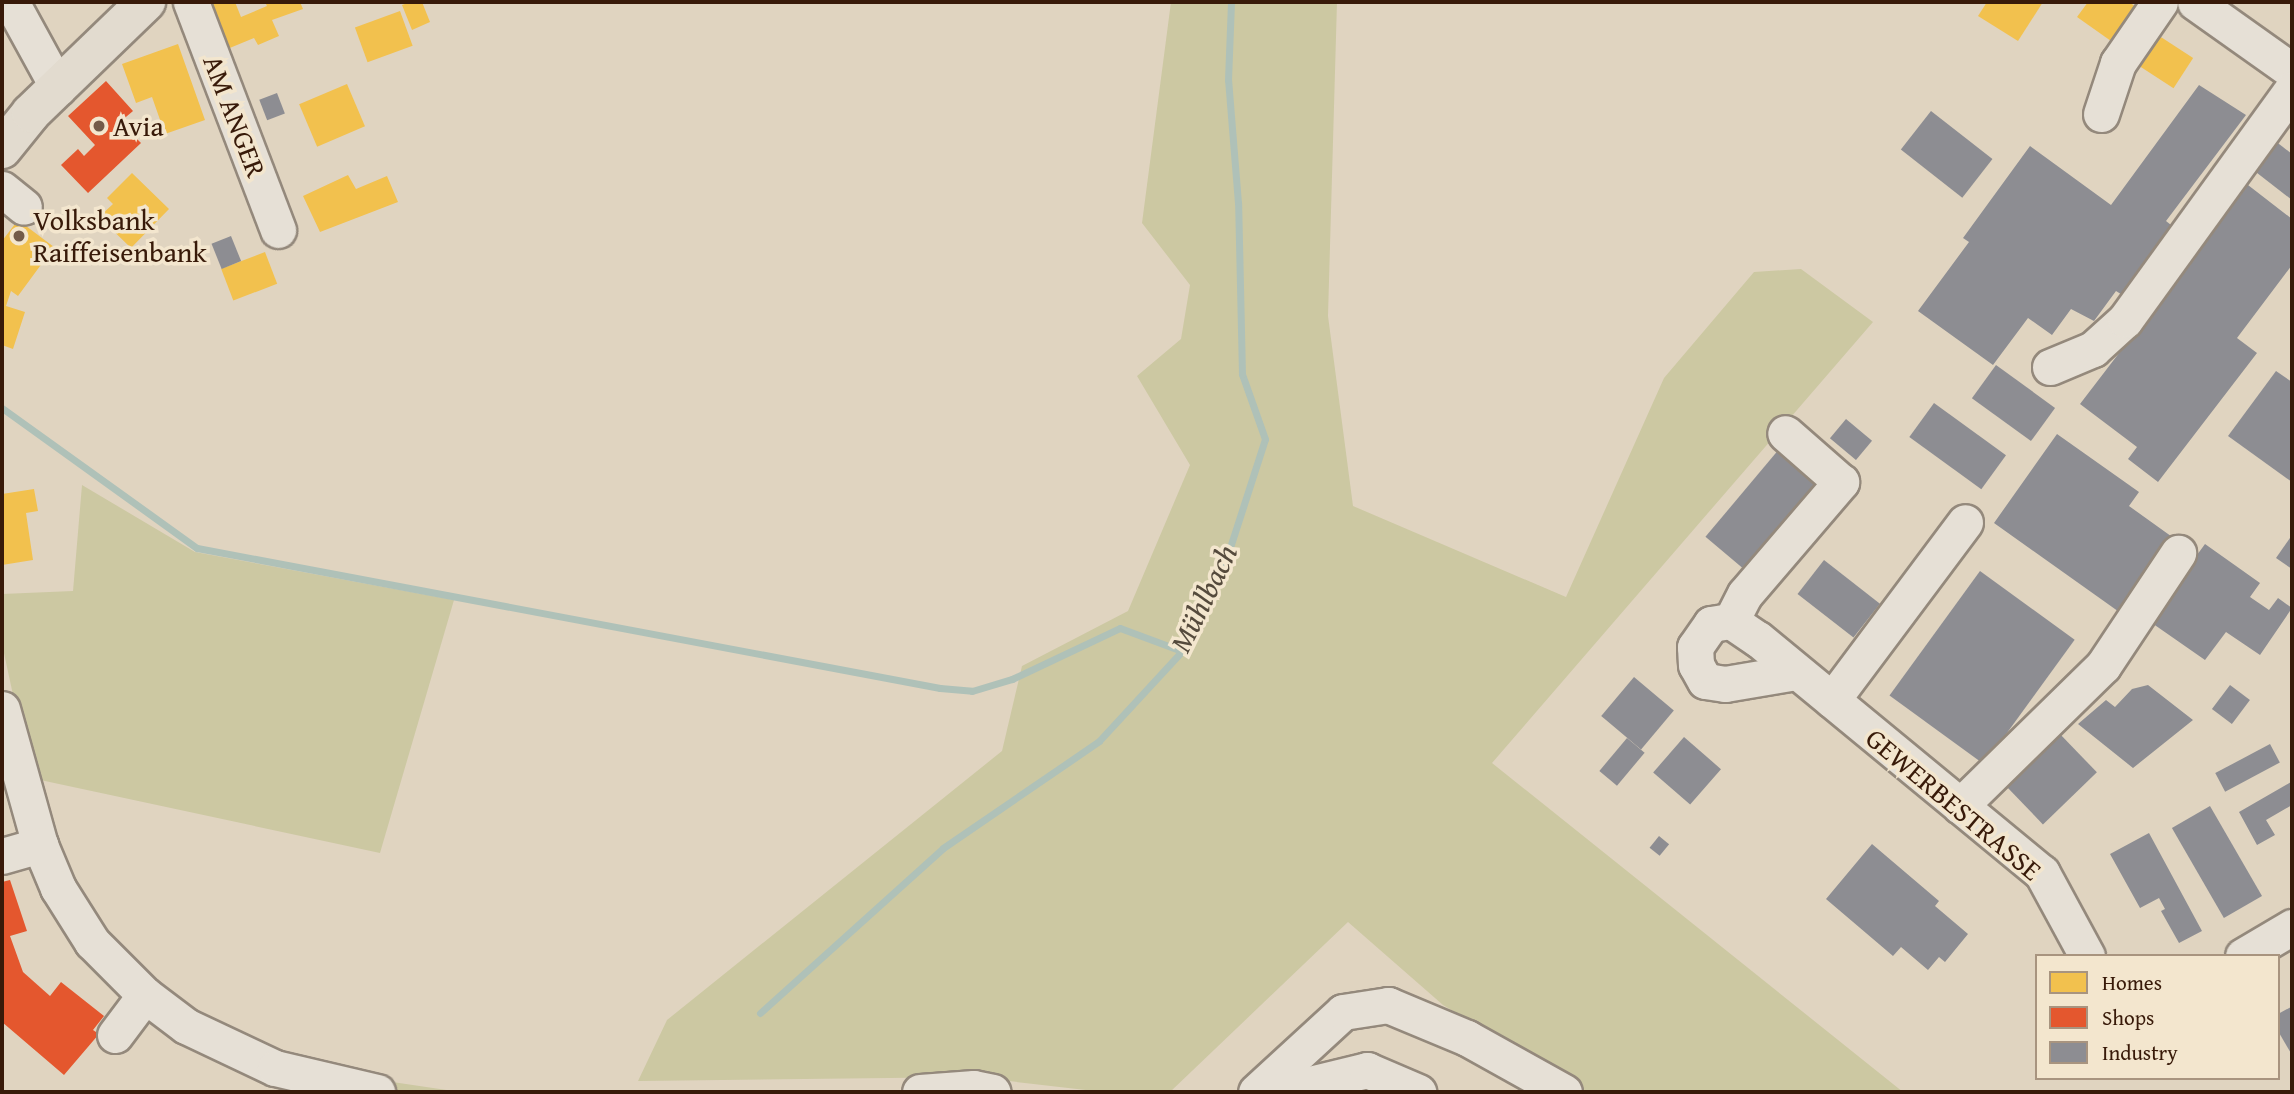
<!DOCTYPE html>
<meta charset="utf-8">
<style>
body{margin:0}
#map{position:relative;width:2294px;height:1094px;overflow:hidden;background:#e0d4c0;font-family:"Gentium Book Plus",serif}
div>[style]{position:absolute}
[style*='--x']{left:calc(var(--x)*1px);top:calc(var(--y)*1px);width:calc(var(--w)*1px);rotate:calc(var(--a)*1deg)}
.green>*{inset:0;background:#ccc8a2}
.homes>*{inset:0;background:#f2c14e;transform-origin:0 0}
.shops>*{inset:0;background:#e4572e}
.industry>*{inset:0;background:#8d8d92;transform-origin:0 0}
.stream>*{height:7px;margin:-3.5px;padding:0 3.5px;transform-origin:3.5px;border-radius:3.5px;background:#afc1b8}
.roads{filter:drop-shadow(2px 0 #94897c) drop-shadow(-2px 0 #94897c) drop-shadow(0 2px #94897c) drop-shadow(0 -2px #94897c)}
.minor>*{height:35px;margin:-17.5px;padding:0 17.5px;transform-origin:17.5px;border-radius:17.5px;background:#e6e0d6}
.major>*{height:38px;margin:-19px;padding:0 19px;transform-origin:19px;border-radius:19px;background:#e2dbcf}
.dots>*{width:19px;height:19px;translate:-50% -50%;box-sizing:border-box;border:4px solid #f3e6ce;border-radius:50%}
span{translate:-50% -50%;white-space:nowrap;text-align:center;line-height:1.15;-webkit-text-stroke:7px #f3e6ce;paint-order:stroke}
.street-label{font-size:28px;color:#381a09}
.poi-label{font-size:28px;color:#381a09}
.left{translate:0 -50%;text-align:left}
.water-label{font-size:30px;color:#554a3c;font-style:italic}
.frame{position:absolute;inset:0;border:4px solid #381a09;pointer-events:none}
.legend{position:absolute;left:2035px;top:954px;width:245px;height:126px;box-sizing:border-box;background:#f3e6ce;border:2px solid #a8947f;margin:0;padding:9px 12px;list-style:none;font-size:21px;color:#381a09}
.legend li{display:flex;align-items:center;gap:14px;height:35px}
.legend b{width:35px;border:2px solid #a8947f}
</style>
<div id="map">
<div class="green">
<div style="clip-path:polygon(1171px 2px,1337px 2px,1328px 316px,1353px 506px,1566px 597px,1664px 378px,1754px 272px,1801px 269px,1873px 322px,1492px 763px,1903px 1092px,1588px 1092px,1443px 1005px,1348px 922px,1170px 1092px,1103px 1092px,974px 1077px,638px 1081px,667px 1020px,1002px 751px,1022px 666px,1128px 611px,1190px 465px,1137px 376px,1181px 339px,1190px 285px,1142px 223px)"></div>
<div style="clip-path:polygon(82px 485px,195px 552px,454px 600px,380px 853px,31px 778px,2px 644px,2px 594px,73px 591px)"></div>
<div style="clip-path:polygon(325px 1072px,460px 1092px,317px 1092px)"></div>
</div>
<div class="homes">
<div style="clip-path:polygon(204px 2px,235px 2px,241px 17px,267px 6px,265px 2px,300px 2px,303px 9px,272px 20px,279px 36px,258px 45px,254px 38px,220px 52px)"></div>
<div style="clip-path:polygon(410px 2px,422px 2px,430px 22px,412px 30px,402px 5px)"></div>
<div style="clip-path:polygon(1987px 2px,2043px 2px,2018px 41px,1978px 16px)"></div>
<div style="clip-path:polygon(2088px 2px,2129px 2px,2136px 7px,2111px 41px,2077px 17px)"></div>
<div style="left:400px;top:11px;width:37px;height:48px;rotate:70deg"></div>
<div style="left:2147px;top:28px;width:55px;height:36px;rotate:33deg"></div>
<div style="clip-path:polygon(178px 44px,205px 120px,165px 134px,152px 97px,136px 103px,122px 64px)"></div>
<div style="left:347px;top:84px;width:46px;height:52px;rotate:67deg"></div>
<div style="clip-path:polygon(132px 173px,169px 209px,131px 248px,99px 217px,113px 204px,107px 198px)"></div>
<div style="clip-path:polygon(348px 175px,356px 189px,387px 176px,398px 202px,320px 232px,303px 196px)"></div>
<div style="clip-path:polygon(18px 220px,54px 247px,18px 296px,11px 291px,6px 306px,25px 312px,13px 349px,2px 345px,2px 241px)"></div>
<div style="left:265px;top:252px;width:34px;height:47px;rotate:69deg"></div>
<div style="clip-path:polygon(34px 489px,38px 511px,26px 513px,33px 560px,2px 565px,2px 494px)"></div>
</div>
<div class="shops">
<div style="clip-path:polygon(106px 81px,133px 111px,120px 122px,141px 143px,88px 193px,61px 165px,78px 149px,84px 156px,95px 145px,68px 116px)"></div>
<div style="clip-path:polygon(10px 880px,27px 931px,10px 936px,23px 972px,50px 996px,61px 982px,104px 1016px,93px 1030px,99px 1034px,64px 1075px,2px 1022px,2px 882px)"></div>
</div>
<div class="industry">
<div style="clip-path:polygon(2199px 85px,2246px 115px,2166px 221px,2176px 229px,2124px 296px,2116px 291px,2094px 321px,2071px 309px,2052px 335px,2028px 318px,1993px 365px,1918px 311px,1969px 242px,1963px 238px,2030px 146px,2111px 205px)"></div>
<div style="left:277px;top:93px;width:22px;height:19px;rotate:69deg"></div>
<div style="left:1931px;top:111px;width:78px;height:49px;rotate:38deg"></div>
<div style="clip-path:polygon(2274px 140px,2292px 154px,2292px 200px,2252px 169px)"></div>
<div style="clip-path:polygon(2248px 185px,2292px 219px,2292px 265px,2237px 338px,2257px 353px,2158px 482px,2128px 459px,2137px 447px,2080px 404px)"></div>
<div style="left:231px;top:236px;width:27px;height:21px;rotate:68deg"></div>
<div style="left:1996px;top:365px;width:73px;height:41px;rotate:36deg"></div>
<div style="clip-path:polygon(2276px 371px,2292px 382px,2292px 482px,2228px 436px)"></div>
<div style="left:1934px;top:403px;width:89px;height:42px;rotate:36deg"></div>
<div style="left:1846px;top:419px;width:34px;height:25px;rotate:40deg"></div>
<div style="clip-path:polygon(2057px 434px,2139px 492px,2129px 506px,2175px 539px,2122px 614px,1994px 523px)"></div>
<div style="left:1780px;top:448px;width:62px;height:116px;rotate:40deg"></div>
<div style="clip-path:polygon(2292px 535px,2292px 569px,2276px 558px)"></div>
<div style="clip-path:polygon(2205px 544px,2260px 583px,2250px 597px,2269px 610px,2278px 598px,2292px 608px,2260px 655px,2226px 632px,2205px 660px,2149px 621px)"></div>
<div style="left:1824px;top:560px;width:71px;height:43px;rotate:38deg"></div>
<div style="left:1980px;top:571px;width:117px;height:154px;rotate:36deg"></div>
<div style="left:1634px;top:677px;width:52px;height:51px;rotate:40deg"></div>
<div style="clip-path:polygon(2148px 685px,2193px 720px,2133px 768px,2078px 724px,2106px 700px,2115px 707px,2132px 689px)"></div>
<div style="left:2230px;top:685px;width:25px;height:30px;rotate:37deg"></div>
<div style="left:2058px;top:732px;width:56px;height:75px;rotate:46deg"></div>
<div style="left:1684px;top:737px;width:49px;height:47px;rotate:41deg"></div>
<div style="left:1627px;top:738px;width:23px;height:43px;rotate:40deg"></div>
<div style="left:2270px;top:744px;width:21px;height:62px;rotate:62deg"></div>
<div style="clip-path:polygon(2291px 782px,2292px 805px,2266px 820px,2275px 835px,2257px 845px,2239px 812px)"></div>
<div style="left:2210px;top:806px;width:104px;height:44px;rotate:60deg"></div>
<div style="clip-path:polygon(2149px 833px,2202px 931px,2179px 943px,2161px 911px,2165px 909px,2159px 898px,2140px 908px,2110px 854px)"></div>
<div style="left:1659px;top:836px;width:13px;height:15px;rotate:39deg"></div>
<div style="clip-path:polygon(1872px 844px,1939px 901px,1935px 906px,1968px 934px,1945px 962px,1939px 957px,1928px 970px,1901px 947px,1893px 956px,1826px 899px)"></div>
<div style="clip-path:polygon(2291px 1007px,2292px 1010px,2292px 1055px,2278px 1031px,2278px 1014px)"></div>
</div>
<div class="stream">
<div style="--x:2;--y:408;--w:240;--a:35.7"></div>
<div style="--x:197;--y:548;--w:756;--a:10.67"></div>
<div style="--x:940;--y:688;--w:32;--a:5"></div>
<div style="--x:972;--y:691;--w:42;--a:-16.7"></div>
<div style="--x:1012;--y:679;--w:119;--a:-25.3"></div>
<div style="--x:1120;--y:628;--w:66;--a:20.4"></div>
<div style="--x:760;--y:1013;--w:246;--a:-42"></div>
<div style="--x:943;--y:848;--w:189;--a:-34.4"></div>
<div style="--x:1099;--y:741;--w:122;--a:-47.3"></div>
<div style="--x:1182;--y:651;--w:95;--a:-63.7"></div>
<div style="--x:1224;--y:566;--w:133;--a:-72.1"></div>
<div style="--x:1265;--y:439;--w:69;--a:-109.5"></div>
<div style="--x:1242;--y:374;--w:171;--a:-91.3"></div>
<div style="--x:1238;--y:203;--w:123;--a:-94.6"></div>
<div style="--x:1228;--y:80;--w:78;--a:-87.8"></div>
</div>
<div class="roads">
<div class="minor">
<div style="--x:11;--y:2;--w:98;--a:61.3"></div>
<div style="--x:191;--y:2;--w:244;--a:69.1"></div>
<div style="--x:2195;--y:2;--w:119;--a:35.4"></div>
<div style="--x:2101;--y:114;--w:54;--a:-71.6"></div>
<div style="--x:2118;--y:63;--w:74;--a:-55.5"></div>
<div style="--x:2;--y:189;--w:28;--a:39"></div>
<div style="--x:2050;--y:367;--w:47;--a:-22.7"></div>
<div style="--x:2093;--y:349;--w:43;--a:-42.2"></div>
<div style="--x:2125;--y:320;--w:285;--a:-54.1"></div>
<div style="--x:1731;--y:621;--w:30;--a:-63"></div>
<div style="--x:1745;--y:594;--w:148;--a:-49.4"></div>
<div style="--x:1841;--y:482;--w:74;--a:-138.8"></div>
<div style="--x:1796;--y:672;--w:72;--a:170.4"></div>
<div style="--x:1725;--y:684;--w:20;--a:-171"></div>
<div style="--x:1705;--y:681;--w:18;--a:-119"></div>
<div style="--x:1696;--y:665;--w:18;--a:-93"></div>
<div style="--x:1695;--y:647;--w:28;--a:-55"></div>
<div style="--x:1711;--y:624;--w:20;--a:-9"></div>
<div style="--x:1731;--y:621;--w:32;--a:34"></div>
<div style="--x:1758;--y:639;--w:368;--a:39.5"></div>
<div style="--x:2042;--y:873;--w:94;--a:61.5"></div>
<div style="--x:1832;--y:700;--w:222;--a:-53.2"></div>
<div style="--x:2;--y:709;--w:141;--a:74.4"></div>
<div style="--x:40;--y:845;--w:47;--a:67.3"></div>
<div style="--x:58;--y:888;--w:64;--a:57.8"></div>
<div style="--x:92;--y:942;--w:75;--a:45"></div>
<div style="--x:145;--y:995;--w:51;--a:37.1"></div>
<div style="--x:186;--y:1026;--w:98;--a:25.3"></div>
<div style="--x:275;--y:1068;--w:105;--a:13.2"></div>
<div style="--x:1960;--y:806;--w:200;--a:-44.4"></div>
<div style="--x:2103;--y:666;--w:136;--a:-56.4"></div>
<div style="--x:2;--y:856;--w:40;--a:-16"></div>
<div style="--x:2243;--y:956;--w:57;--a:-30.6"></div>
<div style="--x:115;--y:1035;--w:50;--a:-53.1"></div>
<div style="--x:920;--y:1092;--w:54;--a:-4.2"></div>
<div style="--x:974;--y:1088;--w:19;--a:12"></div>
<div style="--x:1256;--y:1092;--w:118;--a:-42.6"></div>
<div style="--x:1343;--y:1012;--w:46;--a:-8.8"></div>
<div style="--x:1388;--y:1005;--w:86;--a:22.7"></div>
<div style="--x:1467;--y:1038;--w:111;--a:29.1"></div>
<div style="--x:1277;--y:1092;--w:93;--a:-13.7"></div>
<div style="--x:1367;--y:1070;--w:56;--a:23.3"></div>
</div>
<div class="major">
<div style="--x:2;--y:149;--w:46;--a:-51.1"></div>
<div style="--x:31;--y:113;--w:160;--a:-44"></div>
</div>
</div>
<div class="dots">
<div style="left:99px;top:126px;background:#735b49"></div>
<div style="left:19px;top:236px;background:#735b49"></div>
</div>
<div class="street-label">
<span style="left:235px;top:116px;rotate:69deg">AM ANGER</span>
<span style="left:1954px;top:804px;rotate:40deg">GEWERBESTRASSE</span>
</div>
<div class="poi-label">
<span class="left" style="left:113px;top:126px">Avia</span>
<span class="left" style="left:33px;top:236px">Volksbank<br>Raiffeisenbank</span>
</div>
<div class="water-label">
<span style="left:1203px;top:598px;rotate:-64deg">Mühlbach</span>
</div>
<div class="frame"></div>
<ul class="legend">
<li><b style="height:19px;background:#f2c14e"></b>Homes</li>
<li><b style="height:19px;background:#e4572e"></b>Shops</li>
<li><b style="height:19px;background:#8d8d92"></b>Industry</li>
</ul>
</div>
